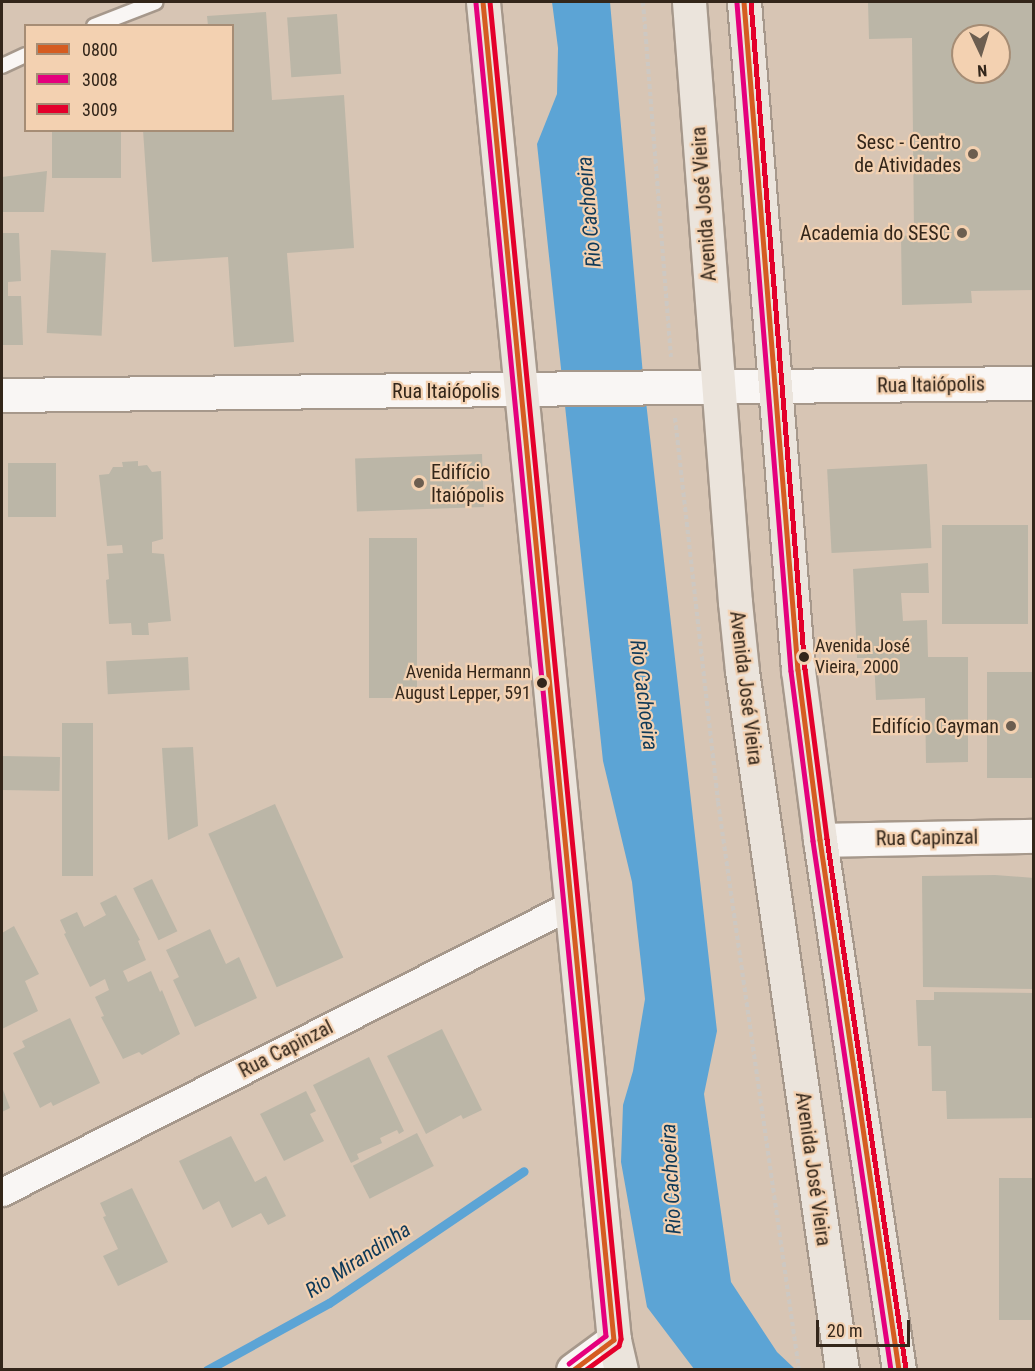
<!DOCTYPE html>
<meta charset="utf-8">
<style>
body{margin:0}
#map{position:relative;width:1035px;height:1371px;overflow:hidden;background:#d7c5b4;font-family:"Roboto Condensed",sans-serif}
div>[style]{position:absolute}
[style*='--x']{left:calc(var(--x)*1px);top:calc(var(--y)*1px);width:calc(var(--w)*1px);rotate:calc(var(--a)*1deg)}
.water>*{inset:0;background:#5ca4d5}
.stream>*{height:9px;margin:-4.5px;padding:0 4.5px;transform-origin:4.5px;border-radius:4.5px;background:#5ca4d5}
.building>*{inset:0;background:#bbb6a7;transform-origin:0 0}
.path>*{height:4px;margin-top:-2px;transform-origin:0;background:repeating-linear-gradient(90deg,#cdc8c2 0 4.5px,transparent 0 7.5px)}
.roads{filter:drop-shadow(2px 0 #a6988b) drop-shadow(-2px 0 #a6988b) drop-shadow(0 2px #a6988b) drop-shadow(0 -2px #a6988b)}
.lane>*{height:14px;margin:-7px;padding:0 7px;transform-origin:7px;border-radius:7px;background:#f9f6f4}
.street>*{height:27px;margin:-13.5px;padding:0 13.5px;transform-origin:13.5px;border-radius:13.5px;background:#f9f6f4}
.secondary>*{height:33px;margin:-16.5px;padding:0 16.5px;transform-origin:16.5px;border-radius:16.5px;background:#f9f6f4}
.primary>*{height:33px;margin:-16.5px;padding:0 16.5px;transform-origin:16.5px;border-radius:16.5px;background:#ebe4dc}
.bus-1>*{height:4.5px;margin:-2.25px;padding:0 2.25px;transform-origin:2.25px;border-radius:2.25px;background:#d55c21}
.bus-2>*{height:4.5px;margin:-2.25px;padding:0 2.25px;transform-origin:2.25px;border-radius:2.25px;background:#e5007d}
.bus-3>*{height:4.5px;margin:-2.25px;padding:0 2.25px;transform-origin:2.25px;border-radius:2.25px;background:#e4002b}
.dots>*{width:16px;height:16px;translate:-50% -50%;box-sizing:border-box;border:3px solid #f3d1b1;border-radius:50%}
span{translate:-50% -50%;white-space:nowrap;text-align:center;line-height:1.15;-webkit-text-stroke:4.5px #f3d1b1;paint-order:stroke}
.bus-label{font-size:18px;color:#33261a}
.left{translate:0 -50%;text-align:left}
.right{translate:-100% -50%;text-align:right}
.poi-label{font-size:20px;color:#33261a}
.street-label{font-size:20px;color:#33261a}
.water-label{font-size:21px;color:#0e3958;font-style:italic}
.frame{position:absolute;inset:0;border:3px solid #33261a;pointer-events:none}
.legend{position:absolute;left:24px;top:24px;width:210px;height:108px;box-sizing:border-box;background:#f3d1b1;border:2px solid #a68d75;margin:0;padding:8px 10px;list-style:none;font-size:18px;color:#33261a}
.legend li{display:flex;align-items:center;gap:12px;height:30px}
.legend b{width:30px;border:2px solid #a68d75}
.north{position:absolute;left:951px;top:24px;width:60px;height:60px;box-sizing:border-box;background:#f3d1b1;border:2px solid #a68d75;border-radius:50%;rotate:176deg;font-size:16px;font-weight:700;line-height:24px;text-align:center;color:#33261a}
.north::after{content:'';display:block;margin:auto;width:21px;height:27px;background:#6c5e50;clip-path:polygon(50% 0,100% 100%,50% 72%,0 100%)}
.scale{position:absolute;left:816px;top:1320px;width:94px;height:27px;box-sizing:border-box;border:3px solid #33261a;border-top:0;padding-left:8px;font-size:18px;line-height:21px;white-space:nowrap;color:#33261a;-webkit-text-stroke:4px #f3d1b1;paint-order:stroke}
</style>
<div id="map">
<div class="water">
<div style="clip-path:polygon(552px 2px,610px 2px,643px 375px,717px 1031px,704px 1094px,731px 1282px,777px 1352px,795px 1369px,694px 1369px,647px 1307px,621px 1162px,623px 1105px,633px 1071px,645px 999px,632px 882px,603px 761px,537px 144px,557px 94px,558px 48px)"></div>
</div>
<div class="stream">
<div style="--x:207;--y:1370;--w:139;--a:-28.8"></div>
<div style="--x:329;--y:1303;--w:235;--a:-34.1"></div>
</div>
<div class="building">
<div style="clip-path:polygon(evenodd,868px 2px,1034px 2px,1034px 290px,971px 291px,972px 303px,902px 305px,901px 236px,914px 235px,912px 38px,869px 39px,868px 2px,963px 36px,999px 36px,999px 72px,963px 72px,963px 36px)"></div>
<div style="clip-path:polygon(266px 12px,272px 100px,344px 95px,354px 248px,287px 253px,294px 342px,234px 347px,228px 257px,152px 262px,143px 130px,232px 130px,232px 26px,208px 26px,207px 16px)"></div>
<div style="left:337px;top:14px;width:60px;height:50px;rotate:86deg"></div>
<div style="left:52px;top:130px;width:69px;height:48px"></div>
<div style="clip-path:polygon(47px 171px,44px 212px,2px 212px,2px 177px)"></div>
<div style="clip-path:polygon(2px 233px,19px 233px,21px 281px,8px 282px,8px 296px,21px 296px,23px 345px,2px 345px)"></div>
<div style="left:51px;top:250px;width:55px;height:83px;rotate:3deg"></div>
<div style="left:482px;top:454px;width:53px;height:127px;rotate:88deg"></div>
<div style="clip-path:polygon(138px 461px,138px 466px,147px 465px,152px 472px,161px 471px,163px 539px,152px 542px,152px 553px,164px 554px,171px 621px,148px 623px,149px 635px,132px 635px,131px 623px,109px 624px,106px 580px,109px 579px,107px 554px,123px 553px,122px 545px,107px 546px,99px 475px,109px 474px,113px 467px,123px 467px,122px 462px)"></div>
<div style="left:56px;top:463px;width:54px;height:48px;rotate:90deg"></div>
<div style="left:927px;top:464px;width:84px;height:100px;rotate:87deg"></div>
<div style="left:942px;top:525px;width:86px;height:99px"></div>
<div style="left:369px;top:538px;width:48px;height:160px"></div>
<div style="clip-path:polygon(928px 563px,929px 593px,901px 593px,903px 621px,927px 620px,928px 657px,968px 657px,968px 762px,926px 763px,925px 698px,876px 700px,874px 658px,857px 658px,853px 569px)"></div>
<div style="left:188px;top:657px;width:33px;height:82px;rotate:87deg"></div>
<div style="left:1034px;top:672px;width:106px;height:47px;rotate:90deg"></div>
<div style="left:93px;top:723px;width:153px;height:31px;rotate:90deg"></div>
<div style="clip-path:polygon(193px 747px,198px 826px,168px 840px,162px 748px)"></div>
<div style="left:2px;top:756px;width:58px;height:34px;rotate:1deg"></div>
<div style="left:275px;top:804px;width:168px;height:73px;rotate:66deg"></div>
<div style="clip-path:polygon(995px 875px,1034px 878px,1034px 989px,923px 987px,922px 876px)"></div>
<div style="left:152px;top:879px;width:58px;height:21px;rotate:64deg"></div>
<div style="clip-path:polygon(116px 895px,140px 940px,138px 941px,146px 960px,123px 971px,128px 982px,151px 971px,160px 992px,162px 990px,180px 1034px,142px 1055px,139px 1052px,123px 1059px,101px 1017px,104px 1016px,95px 997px,109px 990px,105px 979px,90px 987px,64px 934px,66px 933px,60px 920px,77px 912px,84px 927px,106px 915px,100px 903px)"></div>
<div style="clip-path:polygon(14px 926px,39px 974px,25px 981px,38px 1011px,2px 1029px,2px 933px)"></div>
<div style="clip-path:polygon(210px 929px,226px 964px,239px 957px,257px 998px,195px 1027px,173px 980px,179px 977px,166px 950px)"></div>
<div style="clip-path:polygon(934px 992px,1034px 993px,1034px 1118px,947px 1119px,946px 1091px,932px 1091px,931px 1046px,918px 1046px,916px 1000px,934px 1000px)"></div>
<div style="clip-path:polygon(70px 1018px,100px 1083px,53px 1106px,51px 1102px,40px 1108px,13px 1053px,25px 1047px,22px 1041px)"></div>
<div style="clip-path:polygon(442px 1029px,482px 1110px,463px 1119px,461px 1115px,426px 1134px,387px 1056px)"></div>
<div style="clip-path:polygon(369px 1057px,404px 1131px,399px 1134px,397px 1130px,380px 1138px,382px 1143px,357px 1154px,359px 1159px,351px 1163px,313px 1085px)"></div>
<div style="clip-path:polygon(2px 1087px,10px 1108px,2px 1112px)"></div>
<div style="clip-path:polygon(306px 1091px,316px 1111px,310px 1114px,324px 1141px,284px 1161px,260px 1114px)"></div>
<div style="left:417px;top:1133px;width:37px;height:72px;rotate:63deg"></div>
<div style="clip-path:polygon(231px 1136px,255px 1182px,266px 1176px,286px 1216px,268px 1225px,261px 1213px,232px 1228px,219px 1201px,203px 1210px,179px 1161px)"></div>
<div style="left:1034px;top:1178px;width:142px;height:35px;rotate:90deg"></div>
<div style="clip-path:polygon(132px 1188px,168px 1262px,118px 1286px,103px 1256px,118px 1249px,103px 1217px,106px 1216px,100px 1203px)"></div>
</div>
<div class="path">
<div style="--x:643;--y:2;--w:356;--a:85.5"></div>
<div style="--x:675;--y:418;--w:386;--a:83.6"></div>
<div style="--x:718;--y:802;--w:574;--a:81.88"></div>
</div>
<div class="roads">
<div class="lane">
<div style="--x:94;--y:26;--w:66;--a:-21.2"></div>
<div style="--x:2;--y:66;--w:26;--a:-25"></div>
</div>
<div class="street">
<div style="--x:2;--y:1192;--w:637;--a:-26.77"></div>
</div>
<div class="secondary">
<div style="--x:2;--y:395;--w:1032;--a:-0.67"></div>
<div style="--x:820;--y:840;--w:214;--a:-1.1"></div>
<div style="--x:573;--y:1370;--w:51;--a:-36.2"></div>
</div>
<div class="primary">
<div style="--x:483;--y:2;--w:1344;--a:84.41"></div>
<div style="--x:614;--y:1340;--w:31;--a:77"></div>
<div style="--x:689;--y:2;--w:602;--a:85.62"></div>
<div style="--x:735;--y:602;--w:69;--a:84.2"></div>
<div style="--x:742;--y:671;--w:706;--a:81.86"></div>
<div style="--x:744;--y:2;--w:670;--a:85.38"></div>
<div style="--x:798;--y:670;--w:171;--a:82.6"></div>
<div style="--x:820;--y:840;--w:536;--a:81.52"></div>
</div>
</div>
<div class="bus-1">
<div style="--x:483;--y:2;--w:1344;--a:84.41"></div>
<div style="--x:614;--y:1340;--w:50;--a:143.1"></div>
<div style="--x:744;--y:2;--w:670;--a:85.38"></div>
<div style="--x:798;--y:670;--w:171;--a:82.6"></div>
<div style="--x:820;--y:840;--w:536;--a:81.52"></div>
</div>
<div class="bus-2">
<div style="--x:476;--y:3;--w:1339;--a:84.43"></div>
<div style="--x:606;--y:1336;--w:46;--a:142.9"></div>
<div style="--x:737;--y:3;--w:670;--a:85.38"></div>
<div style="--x:791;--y:671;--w:171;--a:82.6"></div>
<div style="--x:813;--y:841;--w:535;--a:81.61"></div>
</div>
<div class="bus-3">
<div style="--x:490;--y:2;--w:1343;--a:84.4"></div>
<div style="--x:621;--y:1339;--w:7;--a:106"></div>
<div style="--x:619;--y:1346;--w:41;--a:144"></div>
<div style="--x:751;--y:2;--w:669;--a:85.37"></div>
<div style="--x:805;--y:669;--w:171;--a:82.6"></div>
<div style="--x:827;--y:839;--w:536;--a:81.52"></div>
</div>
<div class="dots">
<div style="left:973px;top:154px;background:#6c5e50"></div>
<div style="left:962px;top:233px;background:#6c5e50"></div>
<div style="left:419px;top:483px;background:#6c5e50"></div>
<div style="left:804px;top:657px;background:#33261a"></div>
<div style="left:542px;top:683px;background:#33261a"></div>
<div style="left:1011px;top:726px;background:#6c5e50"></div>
</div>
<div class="bus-label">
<span class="left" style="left:815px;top:657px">Avenida José<br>Vieira, 2000</span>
<span class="right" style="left:531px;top:683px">Avenida Hermann<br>August Lepper, 591</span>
</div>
<div class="poi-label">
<span class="right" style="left:961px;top:154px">Sesc - Centro<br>de Atividades</span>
<span class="right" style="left:950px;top:233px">Academia do SESC</span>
<span class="left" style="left:431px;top:484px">Edifício<br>Itaiópolis</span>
<span class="right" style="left:999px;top:726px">Edifício Cayman</span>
</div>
<div class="street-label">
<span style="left:704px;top:204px;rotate:-94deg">Avenida José Vieira</span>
<span style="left:931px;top:385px;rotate:-1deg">Rua Itaiópolis</span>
<span style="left:446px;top:391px">Rua Itaiópolis</span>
<span style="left:746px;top:688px;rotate:83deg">Avenida José Vieira</span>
<span style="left:927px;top:838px;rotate:-1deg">Rua Capinzal</span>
<span style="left:286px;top:1049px;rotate:-27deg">Rua Capinzal</span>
<span style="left:813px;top:1169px;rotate:82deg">Avenida José Vieira</span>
</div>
<div class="water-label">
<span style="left:589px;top:212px;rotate:-95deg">Rio Cachoeira</span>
<span style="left:644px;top:695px;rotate:83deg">Rio Cachoeira</span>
<span style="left:671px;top:1179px;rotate:-93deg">Rio Cachoeira</span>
<span style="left:358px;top:1260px;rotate:-33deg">Rio Mirandinha</span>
</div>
<div class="frame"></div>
<ul class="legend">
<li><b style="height:8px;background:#d55c21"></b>0800</li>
<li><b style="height:8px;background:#e5007d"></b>3008</li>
<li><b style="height:8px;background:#e4002b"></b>3009</li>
</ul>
<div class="north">N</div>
<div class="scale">20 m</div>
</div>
